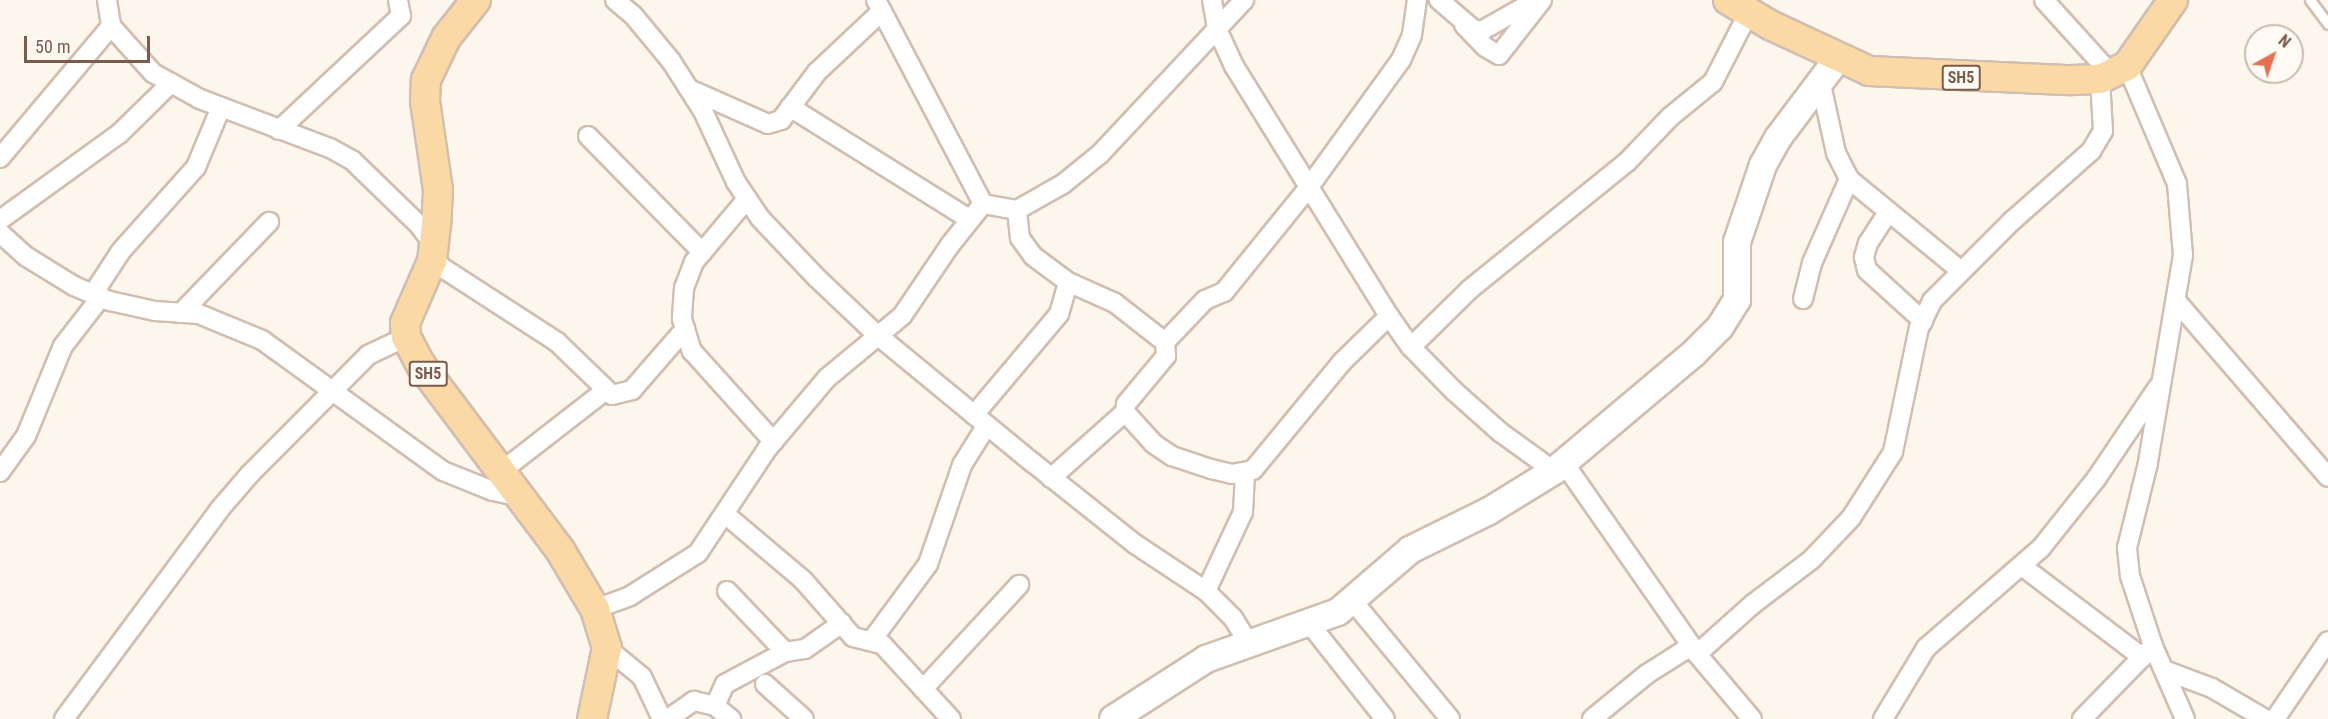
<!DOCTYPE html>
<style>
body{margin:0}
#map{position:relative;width:2328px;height:719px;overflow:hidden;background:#fdf6ec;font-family:"Roboto Condensed",sans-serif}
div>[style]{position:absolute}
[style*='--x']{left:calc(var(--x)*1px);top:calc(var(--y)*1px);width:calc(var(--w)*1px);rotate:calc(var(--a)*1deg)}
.roads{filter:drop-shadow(2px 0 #d1beb0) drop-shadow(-2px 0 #d1beb0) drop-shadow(0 2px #d1beb0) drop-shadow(0 -2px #d1beb0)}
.lane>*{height:9px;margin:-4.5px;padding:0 4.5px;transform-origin:4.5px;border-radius:4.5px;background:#fff}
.street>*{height:18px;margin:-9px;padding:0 9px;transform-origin:9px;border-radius:9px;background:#fff}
.secondary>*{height:26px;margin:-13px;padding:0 13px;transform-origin:13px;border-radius:13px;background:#fff}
.primary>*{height:28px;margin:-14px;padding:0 14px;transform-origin:14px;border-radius:14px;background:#fbd9a5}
span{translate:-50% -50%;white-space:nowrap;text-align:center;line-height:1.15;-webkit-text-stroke:4.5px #fffaf3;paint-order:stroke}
.shield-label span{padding:2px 4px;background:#fffaf3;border:2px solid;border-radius:4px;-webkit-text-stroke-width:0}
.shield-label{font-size:16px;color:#7a5c4d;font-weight:700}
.north{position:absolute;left:2244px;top:24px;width:60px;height:60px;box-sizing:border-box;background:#fffaf3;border:2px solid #cabbb1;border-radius:50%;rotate:40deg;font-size:16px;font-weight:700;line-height:24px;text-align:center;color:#7a5c4d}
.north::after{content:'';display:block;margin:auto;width:21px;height:27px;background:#e76f51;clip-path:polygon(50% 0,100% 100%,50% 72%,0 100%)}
.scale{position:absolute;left:24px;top:36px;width:126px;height:27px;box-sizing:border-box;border:3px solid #7a5c4d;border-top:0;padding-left:8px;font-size:18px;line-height:21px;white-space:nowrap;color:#7a5c4d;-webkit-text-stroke:4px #fffaf3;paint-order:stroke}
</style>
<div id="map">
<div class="roads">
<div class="lane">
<div style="--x:2310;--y:0;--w:30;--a:53"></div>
</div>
<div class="street">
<div style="--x:107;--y:0;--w:26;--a:81"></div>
<div style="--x:111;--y:26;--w:63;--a:48.2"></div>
<div style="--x:153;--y:73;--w:54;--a:29"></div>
<div style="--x:200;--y:99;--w:139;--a:20.7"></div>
<div style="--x:330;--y:148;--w:25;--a:29"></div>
<div style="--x:352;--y:160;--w:93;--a:44.1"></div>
<div style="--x:419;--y:225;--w:25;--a:53"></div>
<div style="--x:615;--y:0;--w:23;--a:40"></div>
<div style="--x:633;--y:15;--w:60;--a:50.4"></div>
<div style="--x:671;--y:61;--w:59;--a:57.4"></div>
<div style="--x:703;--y:111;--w:78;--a:65.1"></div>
<div style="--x:736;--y:182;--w:43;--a:56.3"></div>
<div style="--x:760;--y:218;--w:83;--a:46.5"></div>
<div style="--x:817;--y:278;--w:81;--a:43.5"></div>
<div style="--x:876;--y:334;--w:202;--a:39.4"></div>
<div style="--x:1032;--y:462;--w:132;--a:38.5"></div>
<div style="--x:1135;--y:544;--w:85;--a:33.5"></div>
<div style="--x:1206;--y:591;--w:38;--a:45"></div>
<div style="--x:1233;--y:618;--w:32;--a:58"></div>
<div style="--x:876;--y:0;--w:230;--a:62.3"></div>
<div style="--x:1212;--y:0;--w:29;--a:80"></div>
<div style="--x:1217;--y:29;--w:41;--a:65.3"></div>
<div style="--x:1234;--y:66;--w:294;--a:58.2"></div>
<div style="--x:1389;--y:316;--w:38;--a:55"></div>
<div style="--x:1411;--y:347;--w:62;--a:45.7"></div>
<div style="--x:1454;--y:391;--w:62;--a:41.7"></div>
<div style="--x:1500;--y:432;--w:67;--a:35.8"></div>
<div style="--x:1439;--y:0;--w:46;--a:40.6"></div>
<div style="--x:1474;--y:30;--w:9;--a:0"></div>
<div style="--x:1483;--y:30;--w:61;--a:-29.5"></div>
<div style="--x:2044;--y:0;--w:100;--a:47.8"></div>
<div style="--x:1464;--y:25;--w:30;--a:46"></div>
<div style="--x:1485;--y:47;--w:16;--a:30"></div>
<div style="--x:1499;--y:55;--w:70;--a:-52"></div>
<div style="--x:2127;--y:66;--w:128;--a:67"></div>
<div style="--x:2177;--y:184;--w:71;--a:85.2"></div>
<div style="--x:2183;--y:255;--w:211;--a:99.6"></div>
<div style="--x:2148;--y:463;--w:88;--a:103.9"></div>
<div style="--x:2127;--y:548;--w:28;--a:84"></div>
<div style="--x:2130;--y:576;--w:74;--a:71.8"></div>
<div style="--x:2153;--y:646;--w:80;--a:66.3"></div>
<div style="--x:1820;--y:80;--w:75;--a:77.6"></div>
<div style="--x:1836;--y:153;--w:29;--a:63"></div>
<div style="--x:1849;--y:179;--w:145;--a:39.4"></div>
<div style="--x:689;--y:89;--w:86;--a:23.9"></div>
<div style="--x:768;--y:124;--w:14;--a:-17"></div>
<div style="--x:781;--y:120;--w:60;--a:-53.1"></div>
<div style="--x:817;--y:72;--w:89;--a:-43.2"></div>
<div style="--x:790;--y:107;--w:211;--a:32"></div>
<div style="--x:279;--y:130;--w:167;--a:-43.1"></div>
<div style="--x:401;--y:16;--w:16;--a:-101"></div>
<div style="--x:588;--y:136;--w:163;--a:45.5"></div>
<div style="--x:0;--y:158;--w:172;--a:-49.9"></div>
<div style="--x:747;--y:199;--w:82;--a:130.1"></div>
<div style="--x:694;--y:262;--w:28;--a:111"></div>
<div style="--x:684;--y:288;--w:31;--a:94"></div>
<div style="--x:682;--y:319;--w:34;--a:73"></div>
<div style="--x:692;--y:351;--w:122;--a:48"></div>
<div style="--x:1017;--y:210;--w:28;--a:84"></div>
<div style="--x:1020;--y:238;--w:22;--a:54"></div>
<div style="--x:1033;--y:256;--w:44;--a:36.6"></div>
<div style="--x:1068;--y:282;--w:51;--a:24.1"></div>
<div style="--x:1115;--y:303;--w:63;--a:38"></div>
<div style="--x:1165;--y:342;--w:14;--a:86"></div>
<div style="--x:1166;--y:356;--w:62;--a:129.8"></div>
<div style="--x:1126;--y:404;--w:8;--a:97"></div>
<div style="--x:1125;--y:412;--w:43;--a:47.8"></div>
<div style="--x:1154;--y:444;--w:22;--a:34"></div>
<div style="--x:1172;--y:456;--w:41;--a:18.4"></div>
<div style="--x:1211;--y:469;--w:22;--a:13"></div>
<div style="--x:1232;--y:474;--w:21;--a:-11"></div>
<div style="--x:1253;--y:470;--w:140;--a:-50.5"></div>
<div style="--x:1342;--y:362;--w:66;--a:-44.4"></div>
<div style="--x:1887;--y:214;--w:35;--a:123"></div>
<div style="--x:1868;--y:243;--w:15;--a:106"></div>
<div style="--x:1864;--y:257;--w:13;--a:77"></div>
<div style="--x:1867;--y:270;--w:76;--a:42.3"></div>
<div style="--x:0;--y:220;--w:147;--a:-35.9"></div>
<div style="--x:119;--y:134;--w:73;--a:-44.4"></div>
<div style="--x:0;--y:233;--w:36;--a:42"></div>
<div style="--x:27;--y:257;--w:55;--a:31.7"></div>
<div style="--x:74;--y:286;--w:39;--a:23"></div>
<div style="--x:110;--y:301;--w:46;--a:12.5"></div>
<div style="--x:155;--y:311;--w:44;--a:3.9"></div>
<div style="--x:199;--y:314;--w:68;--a:22.4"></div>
<div style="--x:262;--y:340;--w:223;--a:35.9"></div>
<div style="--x:443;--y:471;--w:54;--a:21.8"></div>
<div style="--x:493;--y:491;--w:29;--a:12"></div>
<div style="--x:432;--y:261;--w:149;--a:32.9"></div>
<div style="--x:557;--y:342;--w:76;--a:43.9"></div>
<div style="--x:612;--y:395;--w:21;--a:-14"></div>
<div style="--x:632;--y:390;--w:81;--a:-49"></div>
<div style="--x:93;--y:294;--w:51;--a:-56.9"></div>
<div style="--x:121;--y:251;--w:113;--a:-48.2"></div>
<div style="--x:196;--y:167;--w:65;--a:-67.4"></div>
<div style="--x:1803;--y:299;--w:37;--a:-76"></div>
<div style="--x:1812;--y:263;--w:92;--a:-66.2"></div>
<div style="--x:2177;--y:302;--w:231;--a:49.2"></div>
<div style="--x:181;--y:313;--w:127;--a:-46"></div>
<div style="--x:1165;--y:342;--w:58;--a:-46.4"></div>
<div style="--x:1205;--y:300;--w:21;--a:-23"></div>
<div style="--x:1224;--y:292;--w:135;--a:-51"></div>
<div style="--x:1309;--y:187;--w:157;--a:-54.1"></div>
<div style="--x:1401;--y:60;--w:27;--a:-66"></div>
<div style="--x:1412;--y:35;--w:35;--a:-82"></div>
<div style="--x:1411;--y:347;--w:83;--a:-44.5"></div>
<div style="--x:1470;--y:289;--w:202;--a:-39"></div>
<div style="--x:1627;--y:162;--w:62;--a:-46.3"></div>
<div style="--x:1670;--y:117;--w:55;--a:-39.1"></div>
<div style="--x:1713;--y:82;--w:79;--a:-62.8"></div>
<div style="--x:974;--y:415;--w:132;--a:-49.9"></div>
<div style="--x:1059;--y:314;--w:33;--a:-74"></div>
<div style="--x:1564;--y:463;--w:233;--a:55.1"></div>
<div style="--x:1697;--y:654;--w:85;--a:49.8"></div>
<div style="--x:503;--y:470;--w:129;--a:-37.8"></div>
<div style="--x:0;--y:472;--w:44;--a:-54.2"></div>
<div style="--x:26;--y:436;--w:97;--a:-67.7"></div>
<div style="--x:63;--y:346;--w:62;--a:-52.2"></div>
<div style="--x:1051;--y:478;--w:99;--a:-41.7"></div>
<div style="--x:725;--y:514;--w:102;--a:40.2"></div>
<div style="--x:803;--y:580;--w:76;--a:48.7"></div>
<div style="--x:853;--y:637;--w:30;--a:14"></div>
<div style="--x:882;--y:644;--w:102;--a:47.4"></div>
<div style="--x:2022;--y:566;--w:151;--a:37.2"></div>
<div style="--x:727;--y:591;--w:84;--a:46.4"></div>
<div style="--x:785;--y:652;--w:20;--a:-9"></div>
<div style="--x:805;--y:649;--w:45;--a:-35.1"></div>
<div style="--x:1206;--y:591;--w:87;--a:-64.9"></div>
<div style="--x:1243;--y:512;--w:38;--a:-87"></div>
<div style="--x:1352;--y:600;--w:154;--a:50.5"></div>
<div style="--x:595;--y:609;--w:37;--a:-20"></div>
<div style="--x:630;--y:596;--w:80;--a:-32.3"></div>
<div style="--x:698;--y:553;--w:125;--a:-56.4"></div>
<div style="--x:767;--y:449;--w:93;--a:-49.8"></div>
<div style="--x:827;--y:378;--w:97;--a:-39.6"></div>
<div style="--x:902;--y:316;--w:86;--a:-55.9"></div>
<div style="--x:950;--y:245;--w:53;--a:-51.2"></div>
<div style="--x:983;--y:204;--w:35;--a:10"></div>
<div style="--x:1017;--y:210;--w:53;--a:-29.5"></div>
<div style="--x:1063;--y:184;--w:48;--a:-39"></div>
<div style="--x:1100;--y:154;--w:211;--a:-46.9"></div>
<div style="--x:1309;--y:623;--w:122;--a:51.6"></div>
<div style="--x:872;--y:640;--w:94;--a:-53.6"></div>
<div style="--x:928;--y:564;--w:105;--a:-71"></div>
<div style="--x:962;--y:465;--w:47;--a:-58"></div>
<div style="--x:607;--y:648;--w:45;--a:39.6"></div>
<div style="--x:642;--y:677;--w:47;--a:64.5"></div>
<div style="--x:1697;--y:654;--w:75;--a:-41.8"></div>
<div style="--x:1753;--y:604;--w:73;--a:-37.2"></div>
<div style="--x:1811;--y:560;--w:58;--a:-46.4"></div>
<div style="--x:1851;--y:518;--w:78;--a:-57.5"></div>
<div style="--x:1893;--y:452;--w:127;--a:-78.2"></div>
<div style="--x:1919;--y:328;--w:30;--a:-64"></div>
<div style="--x:1932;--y:301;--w:113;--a:-45"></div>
<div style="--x:2012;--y:221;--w:106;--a:-41.5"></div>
<div style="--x:2091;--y:151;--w:23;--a:-59"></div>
<div style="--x:2103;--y:131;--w:52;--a:-93.3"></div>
<div style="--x:2164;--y:670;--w:51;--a:20.6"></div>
<div style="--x:2212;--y:688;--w:61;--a:30.3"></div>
<div style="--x:765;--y:684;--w:52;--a:41.9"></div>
<div style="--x:923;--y:689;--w:142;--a:-47.3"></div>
<div style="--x:715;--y:706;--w:24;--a:-66"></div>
<div style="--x:725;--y:684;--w:68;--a:-28.1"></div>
<div style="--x:64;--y:719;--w:260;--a:-53.4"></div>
<div style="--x:219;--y:510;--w:48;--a:-49.3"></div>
<div style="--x:250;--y:474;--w:168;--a:-45.2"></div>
<div style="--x:368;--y:355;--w:42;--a:-25.3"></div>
<div style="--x:668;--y:719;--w:32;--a:-35"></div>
<div style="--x:694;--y:701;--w:22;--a:13"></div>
<div style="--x:715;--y:706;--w:21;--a:39"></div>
<div style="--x:1592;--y:719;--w:71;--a:-39.3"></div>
<div style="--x:1647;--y:674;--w:52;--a:-32.5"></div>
<div style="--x:1883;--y:719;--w:83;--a:-58.8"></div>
<div style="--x:1926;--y:648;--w:152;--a:-41"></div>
<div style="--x:2041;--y:548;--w:88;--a:-51.4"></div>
<div style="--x:2096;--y:479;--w:111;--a:-56"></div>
<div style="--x:2082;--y:719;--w:98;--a:-45.8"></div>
<div style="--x:2275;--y:719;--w:94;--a:-55.8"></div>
</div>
<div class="secondary">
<div style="--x:1113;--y:719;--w:111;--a:-32.8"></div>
<div style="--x:1206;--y:659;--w:140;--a:-19.6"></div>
<div style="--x:1338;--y:612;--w:95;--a:-40.7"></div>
<div style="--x:1410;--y:550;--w:88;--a:-26.3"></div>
<div style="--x:1489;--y:511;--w:76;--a:-31.6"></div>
<div style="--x:1554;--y:471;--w:182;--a:-40.1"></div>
<div style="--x:1693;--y:354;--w:38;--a:-45"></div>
<div style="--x:1720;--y:327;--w:32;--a:-58"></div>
<div style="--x:1737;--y:300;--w:58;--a:-90"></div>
<div style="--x:1737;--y:242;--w:81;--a:-71.3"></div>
<div style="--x:1763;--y:165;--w:31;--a:-61"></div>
<div style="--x:1778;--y:138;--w:101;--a:-53"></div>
</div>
<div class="primary">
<div style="--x:476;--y:0;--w:48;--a:128.3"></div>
<div style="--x:446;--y:38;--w:47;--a:115.5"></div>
<div style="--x:426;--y:80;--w:21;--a:93"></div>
<div style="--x:425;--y:101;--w:90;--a:81.7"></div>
<div style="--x:438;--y:190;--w:34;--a:93"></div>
<div style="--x:436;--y:224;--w:37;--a:96"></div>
<div style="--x:432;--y:261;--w:68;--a:113.5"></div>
<div style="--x:405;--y:323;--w:14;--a:86"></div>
<div style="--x:406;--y:337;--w:32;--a:62"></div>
<div style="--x:421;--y:365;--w:231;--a:53.1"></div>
<div style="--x:560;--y:550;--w:69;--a:59.3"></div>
<div style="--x:595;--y:609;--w:41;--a:72.9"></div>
<div style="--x:607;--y:648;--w:73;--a:101.9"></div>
<div style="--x:1728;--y:0;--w:49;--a:30.8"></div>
<div style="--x:1770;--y:25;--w:109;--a:24.9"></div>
<div style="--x:1869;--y:71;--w:202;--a:2.6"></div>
<div style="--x:2071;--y:80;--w:29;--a:-2"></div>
<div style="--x:2100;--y:79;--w:30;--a:-26"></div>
<div style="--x:2127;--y:66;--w:80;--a:-55.1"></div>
</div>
</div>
<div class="shield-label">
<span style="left:1961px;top:78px">SH5</span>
<span style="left:428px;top:374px">SH5</span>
</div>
<div class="north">N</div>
<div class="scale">50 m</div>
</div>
